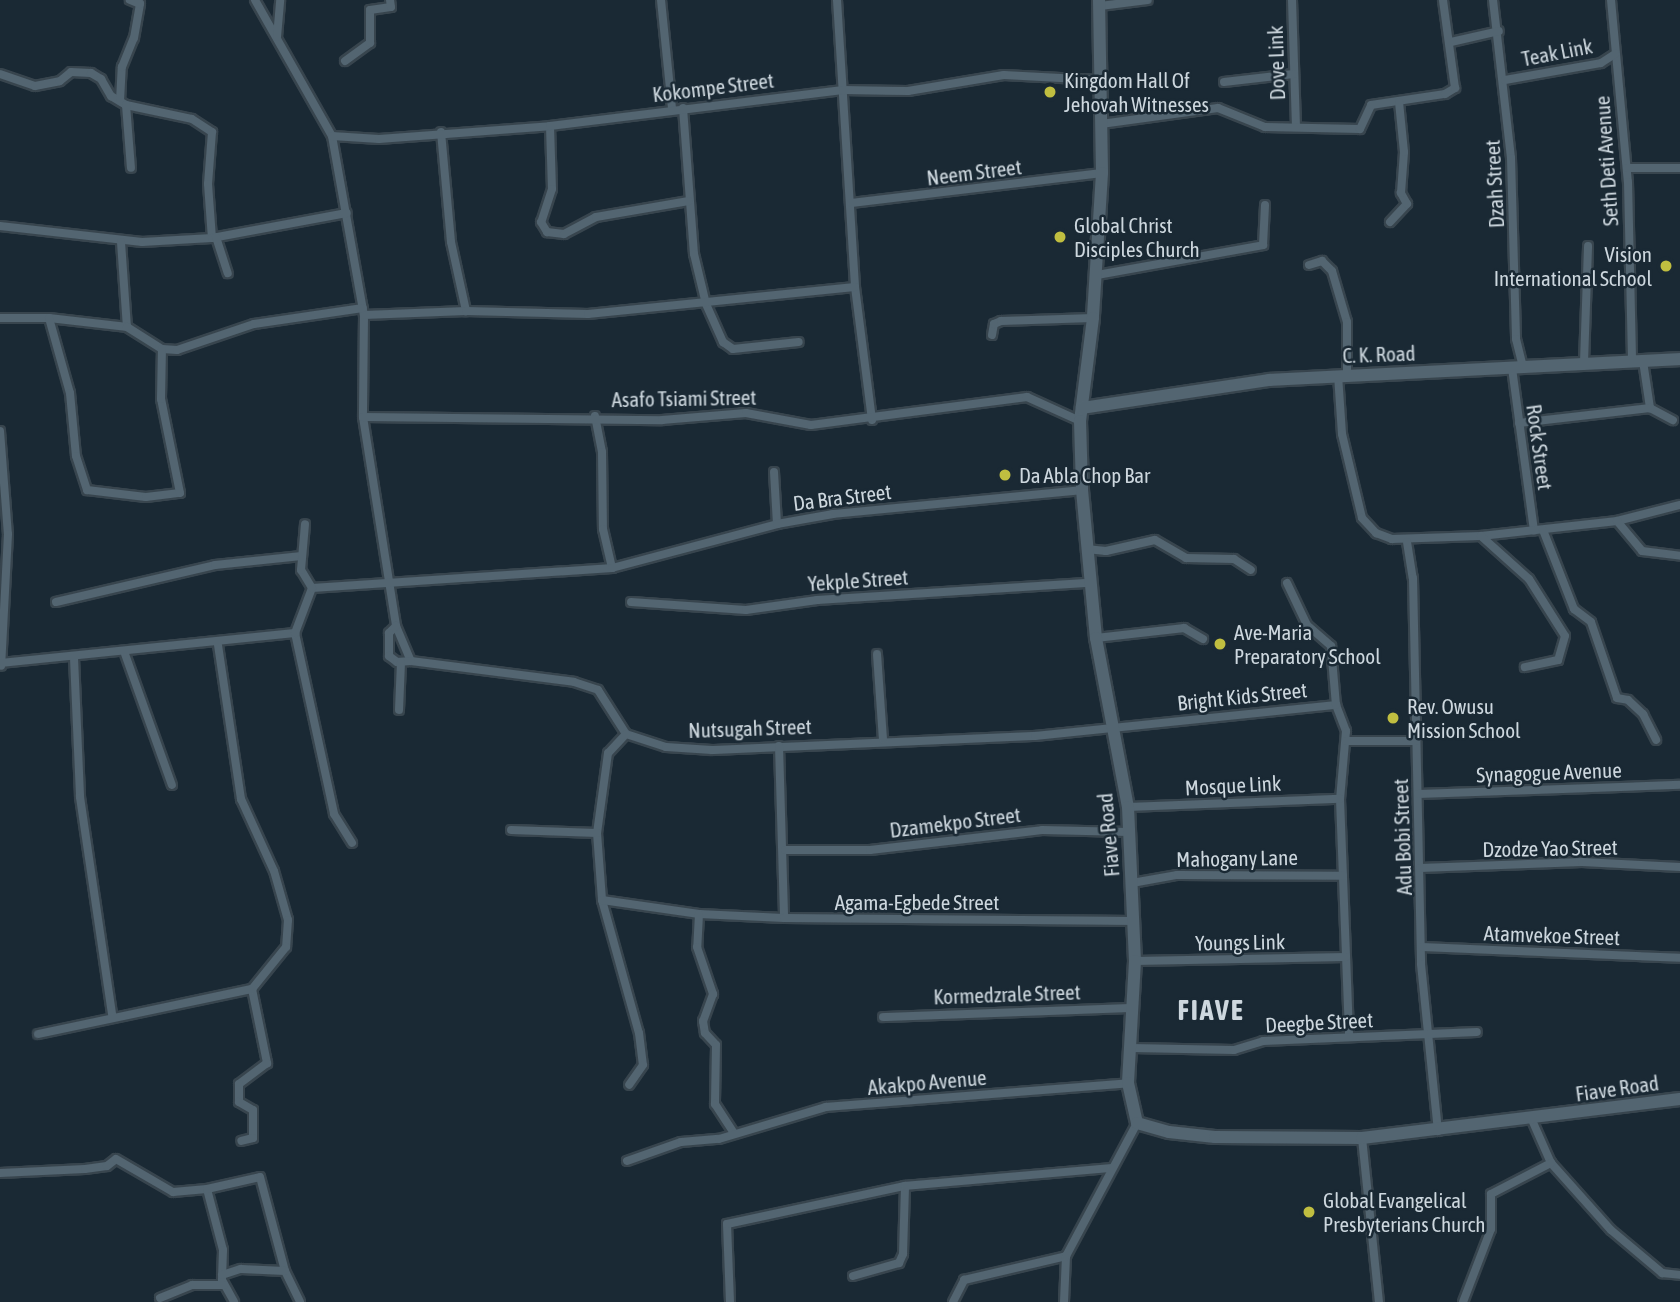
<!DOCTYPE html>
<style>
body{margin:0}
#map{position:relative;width:1680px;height:1302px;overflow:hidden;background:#1a2934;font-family:"Asap Condensed",sans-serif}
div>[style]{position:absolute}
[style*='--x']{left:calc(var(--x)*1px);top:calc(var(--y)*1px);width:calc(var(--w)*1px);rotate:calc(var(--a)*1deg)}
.roads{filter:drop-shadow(2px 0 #38454e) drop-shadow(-2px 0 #38454e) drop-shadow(0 2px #38454e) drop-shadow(0 -2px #38454e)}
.street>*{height:8px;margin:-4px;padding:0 4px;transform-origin:4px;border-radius:4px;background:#536571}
.secondary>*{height:12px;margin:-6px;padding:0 6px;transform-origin:6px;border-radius:6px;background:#536571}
.dots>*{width:19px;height:19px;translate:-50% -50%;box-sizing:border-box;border:4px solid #1a2934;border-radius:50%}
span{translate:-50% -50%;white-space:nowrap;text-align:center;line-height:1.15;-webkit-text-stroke:5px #1a2934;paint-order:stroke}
.street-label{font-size:21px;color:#cdd7de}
.poi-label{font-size:21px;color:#cdd7de}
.left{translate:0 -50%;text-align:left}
.right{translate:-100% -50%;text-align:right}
.district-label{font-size:28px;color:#cdd7de;font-weight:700;letter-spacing:2px}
</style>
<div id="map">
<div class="roads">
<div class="street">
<div style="--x:255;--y:0;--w:156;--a:60.5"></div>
<div style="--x:332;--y:136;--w:182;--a:79.9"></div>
<div style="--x:364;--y:315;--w:102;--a:90.6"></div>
<div style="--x:363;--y:417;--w:212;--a:81"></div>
<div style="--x:396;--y:626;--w:38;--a:67"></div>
<div style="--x:411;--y:661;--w:164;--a:7.3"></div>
<div style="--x:574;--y:682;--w:25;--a:18"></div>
<div style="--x:598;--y:690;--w:52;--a:57.5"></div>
<div style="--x:626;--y:734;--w:42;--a:18"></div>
<div style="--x:666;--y:747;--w:46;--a:3.7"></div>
<div style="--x:712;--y:750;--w:323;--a:-2.5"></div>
<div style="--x:1035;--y:736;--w:303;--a:-5.9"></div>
<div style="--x:1336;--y:705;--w:28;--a:69"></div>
<div style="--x:1346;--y:731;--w:68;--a:95"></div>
<div style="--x:1340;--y:799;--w:238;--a:87.8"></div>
<div style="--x:661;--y:0;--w:110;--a:84.2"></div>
<div style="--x:837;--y:0;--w:288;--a:86.4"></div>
<div style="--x:855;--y:287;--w:134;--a:82.7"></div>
<div style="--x:1292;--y:0;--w:125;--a:88.2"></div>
<div style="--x:1493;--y:0;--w:159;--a:83.5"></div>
<div style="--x:1511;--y:158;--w:181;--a:88.4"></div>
<div style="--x:1516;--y:339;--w:29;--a:76"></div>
<div style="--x:1611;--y:0;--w:183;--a:84.7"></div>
<div style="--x:1628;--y:182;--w:179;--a:88.7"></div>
<div style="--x:1100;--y:6;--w:48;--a:-7.1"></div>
<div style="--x:277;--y:37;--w:37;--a:-85"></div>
<div style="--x:1451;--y:42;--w:49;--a:-12.9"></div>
<div style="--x:345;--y:61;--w:31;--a:-36"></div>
<div style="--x:370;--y:43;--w:33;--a:-90"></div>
<div style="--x:370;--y:10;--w:21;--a:-8"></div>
<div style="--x:391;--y:7;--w:7;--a:-98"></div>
<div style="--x:0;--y:74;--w:37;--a:19"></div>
<div style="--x:35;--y:86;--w:25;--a:-11"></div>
<div style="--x:60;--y:81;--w:14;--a:-39"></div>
<div style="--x:71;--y:72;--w:20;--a:3"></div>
<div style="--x:91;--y:73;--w:12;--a:31"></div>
<div style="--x:101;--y:79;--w:20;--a:60"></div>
<div style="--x:111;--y:96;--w:17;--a:31"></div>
<div style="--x:126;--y:105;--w:67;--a:12"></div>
<div style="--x:192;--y:119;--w:24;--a:33"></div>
<div style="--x:212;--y:132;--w:52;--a:94.4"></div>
<div style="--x:208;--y:184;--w:54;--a:85.8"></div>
<div style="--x:1505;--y:80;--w:97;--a:-10"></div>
<div style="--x:1601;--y:63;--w:17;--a:-33"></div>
<div style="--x:1224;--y:82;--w:70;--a:-6.5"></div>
<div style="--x:120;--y:101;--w:34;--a:-87"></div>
<div style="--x:122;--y:67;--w:31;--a:-68"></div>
<div style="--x:134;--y:38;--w:35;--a:-80"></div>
<div style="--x:140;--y:4;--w:11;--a:-158"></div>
<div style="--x:126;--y:105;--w:63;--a:85.5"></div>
<div style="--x:683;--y:108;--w:146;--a:85.7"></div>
<div style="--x:694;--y:254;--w:51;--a:76.5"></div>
<div style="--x:706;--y:304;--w:42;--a:65.9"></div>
<div style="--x:723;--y:342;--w:12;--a:35"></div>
<div style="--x:733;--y:349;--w:66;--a:-6.1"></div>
<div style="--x:1101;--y:124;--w:118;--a:-7.8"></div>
<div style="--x:1218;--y:108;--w:51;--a:22"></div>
<div style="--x:1265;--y:127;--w:95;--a:1.2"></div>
<div style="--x:1360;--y:129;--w:26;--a:-65"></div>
<div style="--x:1371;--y:105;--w:75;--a:-8.5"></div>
<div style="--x:1445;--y:94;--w:12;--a:-31"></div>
<div style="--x:1455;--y:88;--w:89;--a:-97.8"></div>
<div style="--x:550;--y:126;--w:63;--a:88.2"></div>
<div style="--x:552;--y:189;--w:35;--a:108"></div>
<div style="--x:541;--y:222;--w:12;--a:59"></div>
<div style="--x:547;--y:232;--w:17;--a:7"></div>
<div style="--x:564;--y:234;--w:36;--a:-28"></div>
<div style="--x:596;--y:217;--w:94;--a:-9.8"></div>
<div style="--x:441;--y:132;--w:110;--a:84.8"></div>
<div style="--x:451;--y:242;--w:71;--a:77.7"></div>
<div style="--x:332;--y:136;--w:47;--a:3.7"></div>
<div style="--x:379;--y:139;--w:171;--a:-4.3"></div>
<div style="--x:550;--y:126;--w:295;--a:-7"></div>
<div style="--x:843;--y:90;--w:65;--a:0.9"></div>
<div style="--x:908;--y:91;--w:97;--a:-9.5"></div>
<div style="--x:1004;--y:75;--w:94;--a:3"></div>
<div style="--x:1627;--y:168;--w:53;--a:0"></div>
<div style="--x:851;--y:203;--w:253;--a:-6.8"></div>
<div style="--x:1390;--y:222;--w:25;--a:-47"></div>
<div style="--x:1407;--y:204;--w:13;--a:-119"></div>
<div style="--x:1401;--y:193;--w:41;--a:-85.8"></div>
<div style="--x:1404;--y:152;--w:50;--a:-95.7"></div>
<div style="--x:0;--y:226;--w:143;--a:6.4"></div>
<div style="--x:142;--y:242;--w:70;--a:-3.3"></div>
<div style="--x:212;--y:238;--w:137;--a:-10.5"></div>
<div style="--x:216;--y:237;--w:38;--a:72"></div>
<div style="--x:121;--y:242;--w:85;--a:86"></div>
<div style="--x:1309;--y:265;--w:14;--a:-17"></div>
<div style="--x:1322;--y:261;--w:14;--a:45"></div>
<div style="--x:1332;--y:271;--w:53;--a:73.6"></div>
<div style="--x:1347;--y:322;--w:52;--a:90"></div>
<div style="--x:1097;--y:275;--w:169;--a:-10.2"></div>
<div style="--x:1263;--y:245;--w:40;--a:-87.1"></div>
<div style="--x:364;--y:315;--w:102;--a:-2.2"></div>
<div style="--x:466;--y:311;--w:122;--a:1.4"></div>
<div style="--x:588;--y:314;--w:268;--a:-5.8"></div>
<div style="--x:0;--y:318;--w:49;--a:0"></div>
<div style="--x:49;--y:318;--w:79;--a:6.6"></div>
<div style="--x:127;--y:327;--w:41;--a:32.2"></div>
<div style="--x:162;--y:349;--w:15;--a:4"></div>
<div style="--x:177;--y:350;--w:81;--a:-18.7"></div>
<div style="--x:254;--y:324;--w:110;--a:-8.4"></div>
<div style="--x:49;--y:318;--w:78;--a:74.4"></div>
<div style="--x:70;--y:393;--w:63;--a:84.6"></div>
<div style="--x:76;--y:456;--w:36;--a:72"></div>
<div style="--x:87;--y:490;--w:59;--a:6.8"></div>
<div style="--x:146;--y:497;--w:34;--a:-7"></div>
<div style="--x:180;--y:493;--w:96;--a:-101.4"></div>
<div style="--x:161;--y:399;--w:50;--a:-88.9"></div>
<div style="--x:992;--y:335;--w:11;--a:-80"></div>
<div style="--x:994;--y:324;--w:8;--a:-23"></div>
<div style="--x:1001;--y:321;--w:92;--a:-1.9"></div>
<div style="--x:1643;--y:361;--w:48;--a:81.5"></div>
<div style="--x:1650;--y:408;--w:26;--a:28"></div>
<div style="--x:1584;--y:362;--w:116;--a:-88"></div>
<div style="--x:1512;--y:368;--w:164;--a:82.3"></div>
<div style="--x:1338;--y:375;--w:59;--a:86.1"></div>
<div style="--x:1342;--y:434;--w:86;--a:76.6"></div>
<div style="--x:1362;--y:518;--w:21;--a:47"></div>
<div style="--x:1376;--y:533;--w:17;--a:21"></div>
<div style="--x:1392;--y:539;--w:89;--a:-1.9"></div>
<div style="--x:1481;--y:536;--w:137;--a:-6.3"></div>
<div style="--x:1617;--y:521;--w:65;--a:-14.3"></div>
<div style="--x:595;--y:416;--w:37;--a:79"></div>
<div style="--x:602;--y:452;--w:77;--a:89.3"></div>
<div style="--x:603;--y:529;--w:40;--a:77"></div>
<div style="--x:363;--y:417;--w:299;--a:0.6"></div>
<div style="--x:662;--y:420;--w:84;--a:-4.8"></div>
<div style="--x:746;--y:413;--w:66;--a:10.5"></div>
<div style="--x:811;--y:425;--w:218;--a:-7.4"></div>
<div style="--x:1027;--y:397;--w:58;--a:24.4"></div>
<div style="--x:1519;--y:423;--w:132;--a:-6.5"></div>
<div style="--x:0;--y:431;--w:103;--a:85.6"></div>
<div style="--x:8;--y:534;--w:132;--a:93"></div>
<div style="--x:774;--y:472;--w:52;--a:86.7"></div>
<div style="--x:1617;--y:521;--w:39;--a:50"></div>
<div style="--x:1642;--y:551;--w:38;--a:7"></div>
<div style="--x:1543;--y:530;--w:85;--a:68.6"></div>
<div style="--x:1574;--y:609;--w:21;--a:37"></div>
<div style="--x:1591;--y:622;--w:80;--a:71.1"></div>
<div style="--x:1617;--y:698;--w:11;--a:10"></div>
<div style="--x:1628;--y:700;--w:21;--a:43"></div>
<div style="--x:1643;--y:714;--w:29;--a:63"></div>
<div style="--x:1481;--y:536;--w:64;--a:41.9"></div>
<div style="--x:1529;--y:579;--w:67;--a:57.7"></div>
<div style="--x:1565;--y:636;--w:25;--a:106"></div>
<div style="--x:1558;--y:660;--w:34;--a:168"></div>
<div style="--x:1407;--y:542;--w:36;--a:81"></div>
<div style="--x:1413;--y:578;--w:386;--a:88.8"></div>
<div style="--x:1421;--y:964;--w:168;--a:84.2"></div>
<div style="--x:1086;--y:549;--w:20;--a:6"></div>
<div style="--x:1106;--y:551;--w:50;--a:-12.7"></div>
<div style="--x:1155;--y:540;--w:36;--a:30"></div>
<div style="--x:1186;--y:558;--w:48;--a:1.2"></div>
<div style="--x:1234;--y:559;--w:20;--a:33"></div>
<div style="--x:1287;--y:583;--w:47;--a:64.5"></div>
<div style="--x:1307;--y:625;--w:32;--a:41"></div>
<div style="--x:1331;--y:646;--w:59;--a:85.2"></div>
<div style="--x:312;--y:588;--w:301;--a:-3.8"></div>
<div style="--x:612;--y:568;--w:171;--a:-14.9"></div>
<div style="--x:777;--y:524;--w:57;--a:-10.1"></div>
<div style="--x:833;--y:514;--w:250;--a:-5.5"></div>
<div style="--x:56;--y:602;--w:163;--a:-13.1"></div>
<div style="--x:215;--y:565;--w:87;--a:-5.9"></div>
<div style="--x:631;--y:602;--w:115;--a:4"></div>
<div style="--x:746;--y:610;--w:72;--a:-8"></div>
<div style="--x:817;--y:600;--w:273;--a:-3.6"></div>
<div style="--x:396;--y:626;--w:10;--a:135"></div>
<div style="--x:389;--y:633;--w:23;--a:90"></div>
<div style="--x:389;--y:656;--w:10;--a:37"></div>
<div style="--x:397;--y:662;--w:14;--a:-4"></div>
<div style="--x:295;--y:633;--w:185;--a:77.8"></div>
<div style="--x:334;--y:814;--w:34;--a:58"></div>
<div style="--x:1096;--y:638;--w:89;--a:-6.5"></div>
<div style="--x:1184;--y:628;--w:22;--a:30"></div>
<div style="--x:218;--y:645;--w:156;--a:81.5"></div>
<div style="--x:241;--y:799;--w:79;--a:65.4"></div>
<div style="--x:274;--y:871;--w:51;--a:74.1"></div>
<div style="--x:288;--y:920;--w:27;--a:94"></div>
<div style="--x:286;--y:947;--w:54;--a:129"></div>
<div style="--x:252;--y:989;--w:76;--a:78.5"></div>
<div style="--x:267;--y:1063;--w:35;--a:143"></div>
<div style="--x:239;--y:1084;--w:18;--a:90"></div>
<div style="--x:239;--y:1102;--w:16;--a:30"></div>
<div style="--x:253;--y:1110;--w:28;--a:90"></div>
<div style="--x:253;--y:1138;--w:12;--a:166"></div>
<div style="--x:125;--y:654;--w:139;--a:70.3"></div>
<div style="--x:877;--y:654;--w:86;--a:86"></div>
<div style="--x:74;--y:658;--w:139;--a:87.5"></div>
<div style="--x:80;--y:797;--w:220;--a:81.6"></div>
<div style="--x:0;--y:663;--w:297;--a:-5.8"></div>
<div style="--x:295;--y:633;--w:48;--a:-69.3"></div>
<div style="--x:312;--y:588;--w:21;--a:-121"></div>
<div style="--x:301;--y:570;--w:46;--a:-85"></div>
<div style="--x:399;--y:710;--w:48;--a:-87.6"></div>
<div style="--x:626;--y:734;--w:26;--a:133"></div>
<div style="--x:608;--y:753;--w:81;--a:97.8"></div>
<div style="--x:597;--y:833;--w:67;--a:85.7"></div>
<div style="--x:602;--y:900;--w:138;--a:74.5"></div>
<div style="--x:639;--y:1033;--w:32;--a:83"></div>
<div style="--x:643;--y:1065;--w:24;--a:125"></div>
<div style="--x:1346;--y:741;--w:70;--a:0"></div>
<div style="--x:779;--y:746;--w:172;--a:88.3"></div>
<div style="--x:1418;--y:794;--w:262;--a:-2"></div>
<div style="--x:1128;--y:807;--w:212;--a:-2.2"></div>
<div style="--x:511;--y:830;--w:86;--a:2"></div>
<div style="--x:785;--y:850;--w:85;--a:0"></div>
<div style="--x:870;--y:850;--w:173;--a:-6.6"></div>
<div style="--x:1042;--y:830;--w:87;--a:1.3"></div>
<div style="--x:1420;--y:868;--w:162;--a:-2.1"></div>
<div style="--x:1582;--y:862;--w:98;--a:2.9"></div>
<div style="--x:1132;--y:883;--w:46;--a:-10.1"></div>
<div style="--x:1177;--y:875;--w:166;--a:0.3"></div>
<div style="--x:602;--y:900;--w:98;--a:8.2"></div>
<div style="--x:699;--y:914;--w:85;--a:2.7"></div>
<div style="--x:784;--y:918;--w:350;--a:0.5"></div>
<div style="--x:699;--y:914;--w:33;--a:93"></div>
<div style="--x:697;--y:947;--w:50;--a:71.2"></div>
<div style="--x:713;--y:994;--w:29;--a:110"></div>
<div style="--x:703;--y:1021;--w:12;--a:81"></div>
<div style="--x:705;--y:1033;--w:16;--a:47"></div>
<div style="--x:716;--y:1045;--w:59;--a:91"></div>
<div style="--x:715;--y:1104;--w:33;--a:57"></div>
<div style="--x:1422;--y:947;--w:258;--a:2.4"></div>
<div style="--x:1135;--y:961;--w:211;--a:-1.1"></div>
<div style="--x:883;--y:1017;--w:250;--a:-2.1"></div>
<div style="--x:38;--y:1034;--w:219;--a:-11.9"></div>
<div style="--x:1132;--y:1048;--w:102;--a:1.1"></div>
<div style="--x:1234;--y:1050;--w:30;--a:-17"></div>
<div style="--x:1263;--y:1041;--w:214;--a:-2.4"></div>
<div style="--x:1532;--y:1120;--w:47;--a:66.2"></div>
<div style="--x:1551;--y:1163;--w:90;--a:48.2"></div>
<div style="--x:1611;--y:1230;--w:67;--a:40.1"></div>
<div style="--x:1662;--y:1273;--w:18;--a:6"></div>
<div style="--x:1362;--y:1138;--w:165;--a:84.1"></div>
<div style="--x:627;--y:1161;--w:57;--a:-19.4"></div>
<div style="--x:681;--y:1142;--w:38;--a:-5"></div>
<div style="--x:719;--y:1139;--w:112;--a:-16.7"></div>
<div style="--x:826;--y:1107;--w:303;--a:-4.5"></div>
<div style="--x:0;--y:1173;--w:85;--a:-2.7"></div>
<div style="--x:85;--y:1169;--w:22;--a:-8"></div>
<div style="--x:107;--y:1166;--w:11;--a:-38"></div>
<div style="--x:116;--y:1159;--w:66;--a:30.1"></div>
<div style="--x:173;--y:1192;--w:34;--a:-5"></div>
<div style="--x:207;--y:1189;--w:63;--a:75.3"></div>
<div style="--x:223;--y:1250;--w:30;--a:92"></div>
<div style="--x:222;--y:1280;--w:25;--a:61"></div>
<div style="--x:207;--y:1189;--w:54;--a:-12.8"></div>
<div style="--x:260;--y:1177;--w:97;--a:75.1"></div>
<div style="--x:285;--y:1271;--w:34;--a:64"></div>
<div style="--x:222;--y:1275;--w:20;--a:-18"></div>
<div style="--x:241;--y:1269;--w:44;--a:2.6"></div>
<div style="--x:853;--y:1276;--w:48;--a:-15.8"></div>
<div style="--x:899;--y:1263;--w:10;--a:-66"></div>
<div style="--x:903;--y:1254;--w:68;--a:-88.3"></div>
<div style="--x:160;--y:1298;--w:35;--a:-22"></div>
<div style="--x:192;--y:1285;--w:32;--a:0"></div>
<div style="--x:730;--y:1302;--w:78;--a:-92.2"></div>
<div style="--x:727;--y:1224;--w:182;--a:-12.1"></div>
<div style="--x:905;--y:1186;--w:207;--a:-5"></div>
<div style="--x:953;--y:1302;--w:25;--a:-63"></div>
<div style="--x:964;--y:1280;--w:105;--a:-13.2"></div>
<div style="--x:1064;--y:1302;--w:46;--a:-87.5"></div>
<div style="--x:1066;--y:1256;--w:151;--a:-61.9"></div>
<div style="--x:1463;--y:1302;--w:78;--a:-69"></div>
<div style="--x:1491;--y:1229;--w:35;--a:-90"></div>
<div style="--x:1491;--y:1194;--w:68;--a:-27.3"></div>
</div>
<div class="secondary">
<div style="--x:1099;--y:0;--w:173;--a:89"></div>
<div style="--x:1102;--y:173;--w:145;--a:93.6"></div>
<div style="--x:1093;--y:318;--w:104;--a:97.2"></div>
<div style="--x:1080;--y:421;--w:69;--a:88.3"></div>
<div style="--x:1082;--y:490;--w:149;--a:84.6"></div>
<div style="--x:1096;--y:638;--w:172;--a:79.3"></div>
<div style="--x:1128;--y:807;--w:154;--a:87.4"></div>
<div style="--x:1135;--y:961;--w:122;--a:93.3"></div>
<div style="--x:1128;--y:1083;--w:41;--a:77.3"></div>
<div style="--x:1137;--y:1123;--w:33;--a:16"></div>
<div style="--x:1169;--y:1132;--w:46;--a:6.2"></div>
<div style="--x:1215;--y:1137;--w:147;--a:0.4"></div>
<div style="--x:1362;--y:1138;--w:320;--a:-7"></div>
<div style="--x:1082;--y:408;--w:189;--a:-8.5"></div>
<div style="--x:1269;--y:380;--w:412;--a:-2.9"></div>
</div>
</div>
<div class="dots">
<div style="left:1050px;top:92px;background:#c0be40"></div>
<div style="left:1060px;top:237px;background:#c0be40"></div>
<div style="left:1666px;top:266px;background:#c0be40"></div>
<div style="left:1005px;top:475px;background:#c0be40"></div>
<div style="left:1220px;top:644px;background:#c0be40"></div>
<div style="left:1393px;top:718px;background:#c0be40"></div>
<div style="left:1309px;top:1212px;background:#c0be40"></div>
</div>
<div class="street-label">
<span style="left:1557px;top:52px;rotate:-11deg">Teak Link</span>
<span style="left:1276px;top:63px;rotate:-92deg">Dove Link</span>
<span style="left:713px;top:87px;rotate:-7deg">Kokompe Street</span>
<span style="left:1606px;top:161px;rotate:-94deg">Seth Deti Avenue</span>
<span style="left:974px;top:172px;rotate:-7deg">Neem Street</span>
<span style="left:1494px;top:184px;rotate:-93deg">Dzah Street</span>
<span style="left:1379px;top:354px;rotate:-2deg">C. K. Road</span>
<span style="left:684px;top:398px;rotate:-1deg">Asafo Tsiami Street</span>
<span style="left:1540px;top:447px;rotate:82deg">Rock Street</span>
<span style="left:842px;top:497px;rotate:-7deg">Da Bra Street</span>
<span style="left:858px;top:580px;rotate:-4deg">Yekple Street</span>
<span style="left:1242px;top:696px;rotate:-6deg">Bright Kids Street</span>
<span style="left:750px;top:728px;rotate:-2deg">Nutsugah Street</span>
<span style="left:1549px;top:772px;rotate:-2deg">Synagogue Avenue</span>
<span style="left:1233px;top:785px;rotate:-3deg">Mosque Link</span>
<span style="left:955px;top:822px;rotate:-7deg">Dzamekpo Street</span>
<span style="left:1108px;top:835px;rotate:-95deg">Fiave Road</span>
<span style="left:1402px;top:837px;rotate:-92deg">Adu Bobi Street</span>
<span style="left:1550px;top:848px;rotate:-1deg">Dzodze Yao Street</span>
<span style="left:1237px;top:858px;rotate:-1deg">Mahogany Lane</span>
<span style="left:917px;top:902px">Agama-Egbede Street</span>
<span style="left:1552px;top:935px;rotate:2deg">Atamvekoe Street</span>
<span style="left:1240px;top:942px;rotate:-1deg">Youngs Link</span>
<span style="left:1007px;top:994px;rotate:-2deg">Kormedzrale Street</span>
<span style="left:1319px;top:1022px;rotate:-3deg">Deegbe Street</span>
<span style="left:927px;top:1082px;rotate:-5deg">Akakpo Avenue</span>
<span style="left:1617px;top:1088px;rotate:-8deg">Fiave Road</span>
</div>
<div class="poi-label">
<span class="left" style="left:1064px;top:92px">Kingdom Hall Of<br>Jehovah Witnesses</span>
<span class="left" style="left:1074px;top:237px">Global Christ<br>Disciples Church</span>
<span class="right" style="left:1652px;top:266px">Vision<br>International School</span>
<span class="left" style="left:1019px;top:475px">Da Abla Chop Bar</span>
<span class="left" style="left:1234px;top:644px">Ave-Maria<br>Preparatory School</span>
<span class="left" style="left:1407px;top:718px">Rev. Owusu<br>Mission School</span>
<span class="left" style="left:1323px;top:1212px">Global Evangelical<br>Presbyterians Church</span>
</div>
<div class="district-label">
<span style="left:1211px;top:1010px">FIAVE</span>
</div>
</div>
